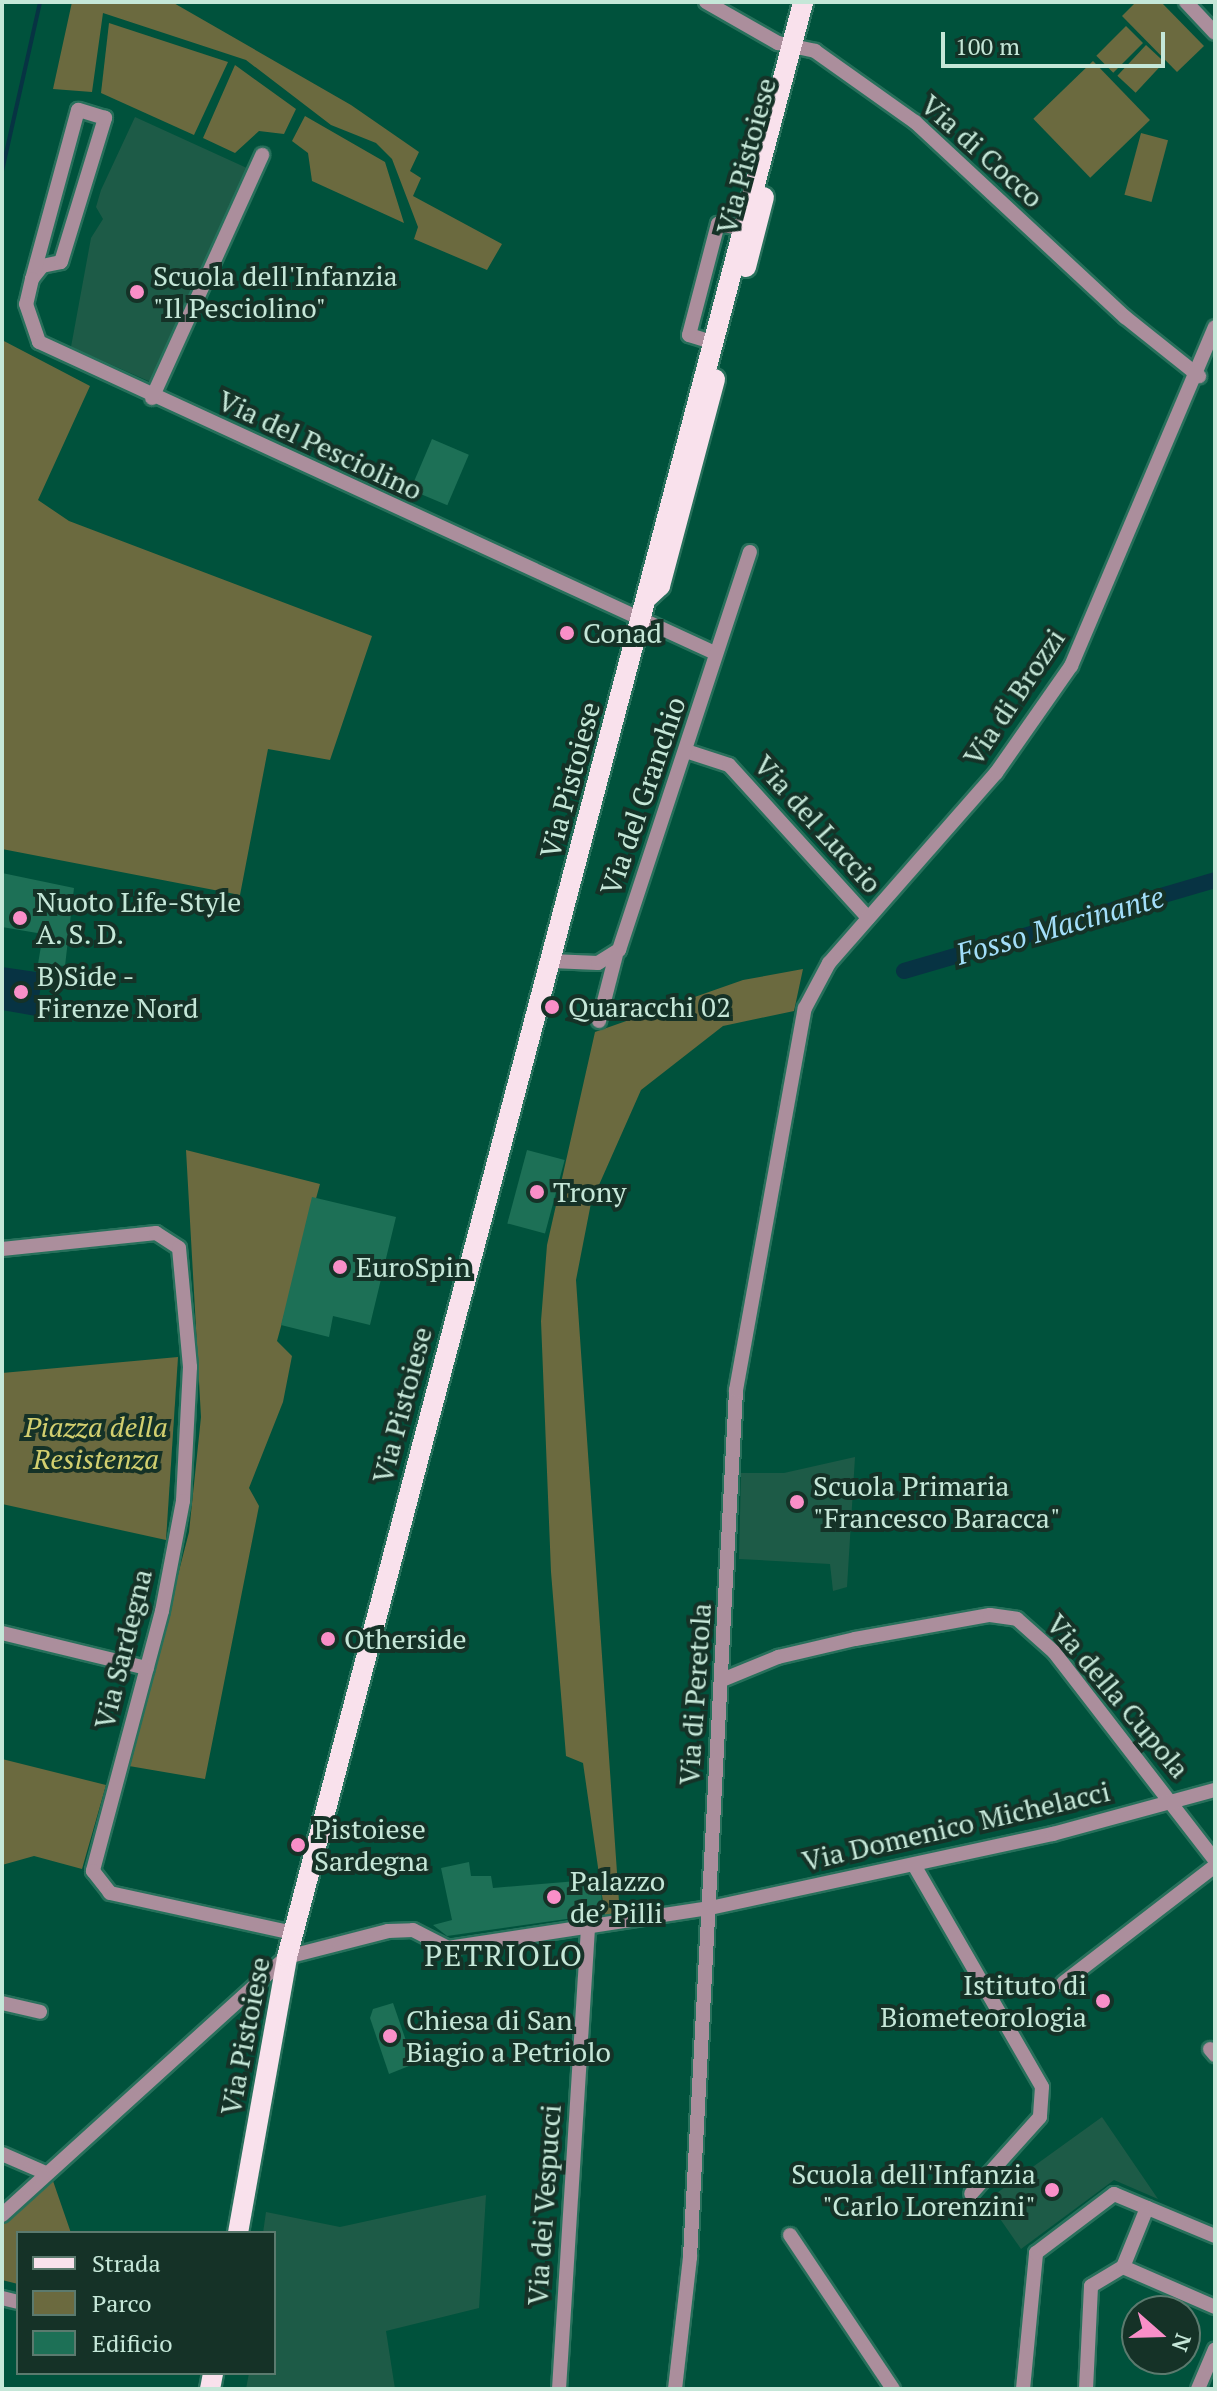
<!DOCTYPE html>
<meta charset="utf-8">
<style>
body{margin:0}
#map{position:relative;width:1217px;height:2391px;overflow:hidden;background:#00523c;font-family:"PT Serif",serif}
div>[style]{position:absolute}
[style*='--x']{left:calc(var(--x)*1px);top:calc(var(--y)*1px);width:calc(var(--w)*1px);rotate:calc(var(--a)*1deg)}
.built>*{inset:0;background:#1d5b47}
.green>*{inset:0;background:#6b6a3f;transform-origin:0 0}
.water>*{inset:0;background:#073343}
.stream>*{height:4px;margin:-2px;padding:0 2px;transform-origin:2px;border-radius:2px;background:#073343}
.canal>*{height:16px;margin:-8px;padding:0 8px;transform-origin:8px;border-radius:8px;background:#073343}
.building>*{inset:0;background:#1d7056;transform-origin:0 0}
.roads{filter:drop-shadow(2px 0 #27705b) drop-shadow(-2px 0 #27705b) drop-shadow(0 2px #27705b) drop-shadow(0 -2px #27705b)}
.minor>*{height:14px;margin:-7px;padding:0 7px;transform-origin:7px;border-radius:7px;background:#ab8e9c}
.major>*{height:20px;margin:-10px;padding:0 10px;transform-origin:10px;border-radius:10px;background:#f9e1ec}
.dots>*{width:22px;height:22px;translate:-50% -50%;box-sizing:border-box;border:4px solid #153227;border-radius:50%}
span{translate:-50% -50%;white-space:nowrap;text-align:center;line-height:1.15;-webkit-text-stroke:8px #153227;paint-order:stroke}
.street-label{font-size:28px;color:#c5e7d8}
.poi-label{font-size:28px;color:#c5e7d8}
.left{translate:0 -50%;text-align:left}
.right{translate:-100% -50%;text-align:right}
.park-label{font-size:28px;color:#d2cf6f;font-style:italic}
.water-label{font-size:30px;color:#a2def9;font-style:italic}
.neighbourhood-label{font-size:30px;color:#c5e7d8;letter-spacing:2px}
.frame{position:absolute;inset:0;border:4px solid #c5e7d8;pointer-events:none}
.legend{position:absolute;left:16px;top:2231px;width:260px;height:144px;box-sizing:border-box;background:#153227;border:2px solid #5b7a6e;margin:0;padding:10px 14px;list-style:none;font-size:24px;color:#c5e7d8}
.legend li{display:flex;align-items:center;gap:16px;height:40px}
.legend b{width:40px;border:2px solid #5b7a6e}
.north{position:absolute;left:1121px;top:2295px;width:80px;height:80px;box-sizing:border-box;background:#153227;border:2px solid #5b7a6e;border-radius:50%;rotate:110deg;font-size:22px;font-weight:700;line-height:32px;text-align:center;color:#c5e7d8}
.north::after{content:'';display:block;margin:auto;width:28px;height:36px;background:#f98fc8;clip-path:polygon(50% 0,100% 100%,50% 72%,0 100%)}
.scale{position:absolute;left:941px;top:32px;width:224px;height:36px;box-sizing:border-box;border:4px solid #c5e7d8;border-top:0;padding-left:10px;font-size:24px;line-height:28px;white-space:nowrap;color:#c5e7d8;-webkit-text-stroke:6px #153227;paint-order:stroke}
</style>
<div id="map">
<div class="built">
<div style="clip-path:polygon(135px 117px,249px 169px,153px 383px,71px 347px,91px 238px,103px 219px,96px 207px,101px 190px)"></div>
<div style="clip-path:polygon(855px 1457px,847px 1587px,833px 1591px,830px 1564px,739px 1559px,741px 1473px,784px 1473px)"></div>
<div style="clip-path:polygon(1102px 2117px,1158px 2199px,1114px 2180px,1021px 2249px,987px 2200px)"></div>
<div style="clip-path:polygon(486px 2195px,479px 2308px,386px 2331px,395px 2389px,246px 2389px,249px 2373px,274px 2373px,274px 2233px,263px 2233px,266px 2212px,340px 2227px)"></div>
</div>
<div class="green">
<div style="clip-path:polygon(72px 2px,172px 2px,351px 105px,419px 152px,410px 171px,421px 178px,413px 196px,502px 244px,487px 270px,414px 239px,418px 227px,392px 159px,376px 143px,331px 125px,246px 60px,103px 13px,92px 92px,53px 89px)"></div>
<div style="clip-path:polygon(1136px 2px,1161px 2px,1204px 46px,1177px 72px,1122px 16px)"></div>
<div style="clip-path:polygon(109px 23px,228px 62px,194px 135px,101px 93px)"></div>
<div style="left:1126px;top:26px;width:24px;height:42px;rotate:45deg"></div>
<div style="left:1146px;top:45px;width:25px;height:42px;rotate:43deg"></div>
<div style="left:1093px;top:61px;width:82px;height:83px;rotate:46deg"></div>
<div style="clip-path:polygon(235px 65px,296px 109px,284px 134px,259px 131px,235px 153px,203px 138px)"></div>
<div style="clip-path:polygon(305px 116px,385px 162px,404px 223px,312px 181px,308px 153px,292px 141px)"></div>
<div style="left:1141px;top:133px;width:28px;height:64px;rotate:15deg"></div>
<div style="clip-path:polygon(2px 340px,90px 386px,38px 500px,69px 521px,372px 636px,330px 760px,268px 749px,240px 895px,2px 849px)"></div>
<div style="clip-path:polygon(803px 969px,794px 1011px,723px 1026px,641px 1090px,591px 1203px,576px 1280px,620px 1916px,605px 1916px,583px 1763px,566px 1756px,551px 1572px,541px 1321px,547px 1245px,595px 1032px,743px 980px)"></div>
<div style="clip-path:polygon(186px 1150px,320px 1184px,277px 1341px,292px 1356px,283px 1402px,249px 1488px,259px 1506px,205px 1779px,129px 1766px,189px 1532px,201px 1417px)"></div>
<div style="clip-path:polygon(178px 1357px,166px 1540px,2px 1504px,2px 1373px)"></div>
<div style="clip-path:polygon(2px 1759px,106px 1785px,82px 1869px,34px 1856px,2px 1865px)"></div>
<div style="clip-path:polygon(52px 2178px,71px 2233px,18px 2233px,18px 2284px,2px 2280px,2px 2225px)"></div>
</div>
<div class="water">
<div style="clip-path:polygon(2px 967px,43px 973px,36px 1016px,2px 1010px)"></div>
</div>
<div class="stream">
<div style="--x:2;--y:171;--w:173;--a:-77.3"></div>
</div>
<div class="canal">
<div style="--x:904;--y:971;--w:324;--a:-16.3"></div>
</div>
<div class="building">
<div style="left:432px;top:439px;width:40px;height:55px;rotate:23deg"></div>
<div style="clip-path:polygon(2px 873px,74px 888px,65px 966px,38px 964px,43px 934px,2px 927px)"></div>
<div style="left:527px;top:1150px;width:39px;height:76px;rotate:15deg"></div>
<div style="clip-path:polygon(312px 1197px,396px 1217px,370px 1325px,333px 1316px,329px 1337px,281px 1325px)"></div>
<div style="clip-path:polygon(469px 1862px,471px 1876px,491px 1876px,493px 1888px,601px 1879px,602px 1914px,447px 1936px,433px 1925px,452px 1920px,441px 1868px)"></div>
<div style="clip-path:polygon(393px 2003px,414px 2064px,389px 2074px,370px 2018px,373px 2009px)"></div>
</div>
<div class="roads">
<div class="minor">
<div style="--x:706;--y:2;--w:83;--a:29.7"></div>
<div style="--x:778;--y:43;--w:38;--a:12"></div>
<div style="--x:815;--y:51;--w:123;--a:35.4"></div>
<div style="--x:915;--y:122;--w:287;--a:42.9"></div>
<div style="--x:1125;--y:317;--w:95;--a:38.6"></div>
<div style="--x:1186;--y:2;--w:42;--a:46.9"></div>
<div style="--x:32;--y:279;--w:16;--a:-52"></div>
<div style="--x:42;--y:266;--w:19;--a:-12"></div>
<div style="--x:61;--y:262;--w:151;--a:-73"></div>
<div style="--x:105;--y:118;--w:28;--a:-163"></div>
<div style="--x:78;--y:110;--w:175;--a:105.2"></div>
<div style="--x:32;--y:279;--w:26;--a:103"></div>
<div style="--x:26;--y:304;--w:40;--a:71.1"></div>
<div style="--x:39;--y:342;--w:744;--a:24.71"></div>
<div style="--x:712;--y:342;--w:24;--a:-163"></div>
<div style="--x:689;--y:335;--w:115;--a:-75.4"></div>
<div style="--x:718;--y:224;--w:23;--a:10"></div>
<div style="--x:152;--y:398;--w:267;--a:-65.6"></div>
<div style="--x:689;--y:752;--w:42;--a:18"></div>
<div style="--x:729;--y:765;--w:207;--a:47.7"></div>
<div style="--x:551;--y:961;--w:47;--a:2.4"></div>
<div style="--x:598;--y:963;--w:25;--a:-32"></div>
<div style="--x:619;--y:950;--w:419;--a:-71.8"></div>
<div style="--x:599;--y:1021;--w:68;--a:-75.6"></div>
<div style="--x:2;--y:1249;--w:155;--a:-5.9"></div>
<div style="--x:156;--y:1233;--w:27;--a:33"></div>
<div style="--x:179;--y:1248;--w:120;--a:84.7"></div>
<div style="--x:190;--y:1367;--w:134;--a:93"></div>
<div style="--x:183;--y:1501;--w:112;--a:100.8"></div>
<div style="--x:162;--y:1611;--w:269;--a:104.9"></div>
<div style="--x:93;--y:1871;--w:28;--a:52"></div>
<div style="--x:110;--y:1893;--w:188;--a:12.3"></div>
<div style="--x:2;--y:1633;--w:149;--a:13.6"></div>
<div style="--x:722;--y:1680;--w:61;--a:-22.3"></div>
<div style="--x:778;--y:1657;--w:79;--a:-13.2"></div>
<div style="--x:855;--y:1639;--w:137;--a:-10.1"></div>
<div style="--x:990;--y:1615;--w:27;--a:8"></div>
<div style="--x:1017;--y:1619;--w:50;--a:41.7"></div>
<div style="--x:1054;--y:1652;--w:263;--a:52.3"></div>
<div style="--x:914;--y:1865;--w:256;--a:60"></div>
<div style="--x:1042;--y:2087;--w:30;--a:94"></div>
<div style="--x:1040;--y:2117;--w:103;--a:131.9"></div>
<div style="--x:1063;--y:1983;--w:192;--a:-37.6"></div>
<div style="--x:2;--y:2003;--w:39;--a:13"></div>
<div style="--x:1210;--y:2049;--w:8;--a:50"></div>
<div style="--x:2;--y:2154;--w:48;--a:23.4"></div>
<div style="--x:2;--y:2215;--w:384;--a:-42.2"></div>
<div style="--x:287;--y:1957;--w:104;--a:-14.4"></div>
<div style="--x:388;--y:1931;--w:25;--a:-2"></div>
<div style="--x:413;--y:1930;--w:39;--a:27"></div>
<div style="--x:448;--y:1948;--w:265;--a:-8.7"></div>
<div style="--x:710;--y:1908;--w:351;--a:-12.2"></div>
<div style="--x:1053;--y:1834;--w:168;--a:-15.2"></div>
<div style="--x:790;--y:2235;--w:185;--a:56.2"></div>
<div style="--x:1123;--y:2267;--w:100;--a:23.5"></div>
<div style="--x:2;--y:2298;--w:16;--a:14"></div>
<div style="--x:559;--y:2389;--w:461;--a:-86.4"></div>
<div style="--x:675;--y:2389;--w:133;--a:-83.5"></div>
<div style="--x:690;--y:2257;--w:868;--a:-86.96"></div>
<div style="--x:736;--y:1390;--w:388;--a:-79.8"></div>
<div style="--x:805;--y:1008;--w:51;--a:-61.9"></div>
<div style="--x:829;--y:963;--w:253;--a:-48.7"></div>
<div style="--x:996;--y:773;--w:131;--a:-55"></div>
<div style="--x:1071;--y:666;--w:368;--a:-67"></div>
<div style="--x:1023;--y:2389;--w:137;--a:-84.5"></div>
<div style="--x:1036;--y:2253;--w:98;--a:-37.1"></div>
<div style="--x:1114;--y:2194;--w:109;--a:22.6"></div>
<div style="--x:1086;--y:2389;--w:103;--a:-87.2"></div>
<div style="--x:1091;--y:2286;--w:37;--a:-31"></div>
<div style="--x:1123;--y:2267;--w:64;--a:-67.9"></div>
<div style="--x:1198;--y:2389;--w:43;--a:-67"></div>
</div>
<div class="major">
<div style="--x:746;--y:267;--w:72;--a:-75.6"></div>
<div style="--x:647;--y:598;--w:18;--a:-43"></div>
<div style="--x:660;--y:586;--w:214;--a:-75.1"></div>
<div style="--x:238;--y:2233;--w:280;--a:-79.9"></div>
<div style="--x:287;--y:1957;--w:2022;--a:-75.21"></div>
<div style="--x:210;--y:2389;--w:16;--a:-79"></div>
</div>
</div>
<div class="dots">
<div style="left:137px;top:292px;background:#f98fc8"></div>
<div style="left:567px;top:633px;background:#f98fc8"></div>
<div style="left:20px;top:918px;background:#f98fc8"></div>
<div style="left:21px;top:992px;background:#f98fc8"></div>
<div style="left:552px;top:1007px;background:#f98fc8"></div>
<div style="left:537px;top:1192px;background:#f98fc8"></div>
<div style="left:340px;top:1267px;background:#f98fc8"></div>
<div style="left:797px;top:1502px;background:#f98fc8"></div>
<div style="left:328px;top:1639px;background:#f98fc8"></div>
<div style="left:298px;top:1845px;background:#f98fc8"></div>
<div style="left:554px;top:1897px;background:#f98fc8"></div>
<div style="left:1103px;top:2001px;background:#f98fc8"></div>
<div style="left:390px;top:2036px;background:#f98fc8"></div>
<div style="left:1052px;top:2190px;background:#f98fc8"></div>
</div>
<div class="street-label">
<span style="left:982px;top:151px;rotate:42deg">Via di Cocco</span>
<span style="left:746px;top:156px;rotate:-75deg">Via Pistoiese</span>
<span style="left:320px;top:445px;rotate:25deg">Via del Pesciolino</span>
<span style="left:1014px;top:697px;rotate:-56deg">Via di Brozzi</span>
<span style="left:570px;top:780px;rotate:-75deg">Via Pistoiese</span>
<span style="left:643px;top:796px;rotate:-71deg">Via del Granchio</span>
<span style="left:818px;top:824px;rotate:48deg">Via del Luccio</span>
<span style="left:402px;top:1405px;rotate:-75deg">Via Pistoiese</span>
<span style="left:123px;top:1649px;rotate:-76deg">Via Sardegna</span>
<span style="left:695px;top:1694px;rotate:-86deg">Via di Peretola</span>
<span style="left:1118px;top:1696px;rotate:50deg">Via della Cupola</span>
<span style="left:956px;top:1826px;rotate:-13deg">Via Domenico Michelacci</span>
<span style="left:245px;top:2036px;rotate:-79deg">Via Pistoiese</span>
<span style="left:544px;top:2205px;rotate:-86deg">Via dei Vespucci</span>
</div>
<div class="poi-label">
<span class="left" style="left:153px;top:292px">Scuola dell'Infanzia<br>"Il Pesciolino"</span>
<span class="left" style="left:583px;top:633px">Conad</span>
<span class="left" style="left:36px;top:918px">Nuoto Life-Style<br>A. S. D.</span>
<span class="left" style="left:37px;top:992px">B)Side -<br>Firenze Nord</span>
<span class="left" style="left:568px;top:1007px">Quaracchi 02</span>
<span class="left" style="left:553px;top:1192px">Trony</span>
<span class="left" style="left:356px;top:1267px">EuroSpin</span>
<span class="left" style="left:813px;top:1502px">Scuola Primaria<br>"Francesco Baracca"</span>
<span class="left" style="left:344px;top:1639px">Otherside</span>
<span class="left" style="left:314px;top:1845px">Pistoiese<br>Sardegna</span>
<span class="left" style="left:570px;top:1897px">Palazzo<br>de’ Pilli</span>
<span class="right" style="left:1087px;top:2001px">Istituto di<br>Biometeorologia</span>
<span class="left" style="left:406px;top:2036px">Chiesa di San<br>Biagio a Petriolo</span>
<span class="right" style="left:1036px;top:2190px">Scuola dell'Infanzia<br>"Carlo Lorenzini"</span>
</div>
<div class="park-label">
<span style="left:96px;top:1443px">Piazza della<br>Resistenza</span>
</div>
<div class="water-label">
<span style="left:1060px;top:925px;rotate:-16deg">Fosso Macinante</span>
</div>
<div class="neighbourhood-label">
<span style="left:504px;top:1955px">PETRIOLO</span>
</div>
<div class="frame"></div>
<ul class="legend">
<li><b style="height:10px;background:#f9e1ec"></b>Strada</li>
<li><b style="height:22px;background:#6b6a3f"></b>Parco</li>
<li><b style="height:22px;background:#1d7056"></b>Edificio</li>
</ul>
<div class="north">N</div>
<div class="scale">100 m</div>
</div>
